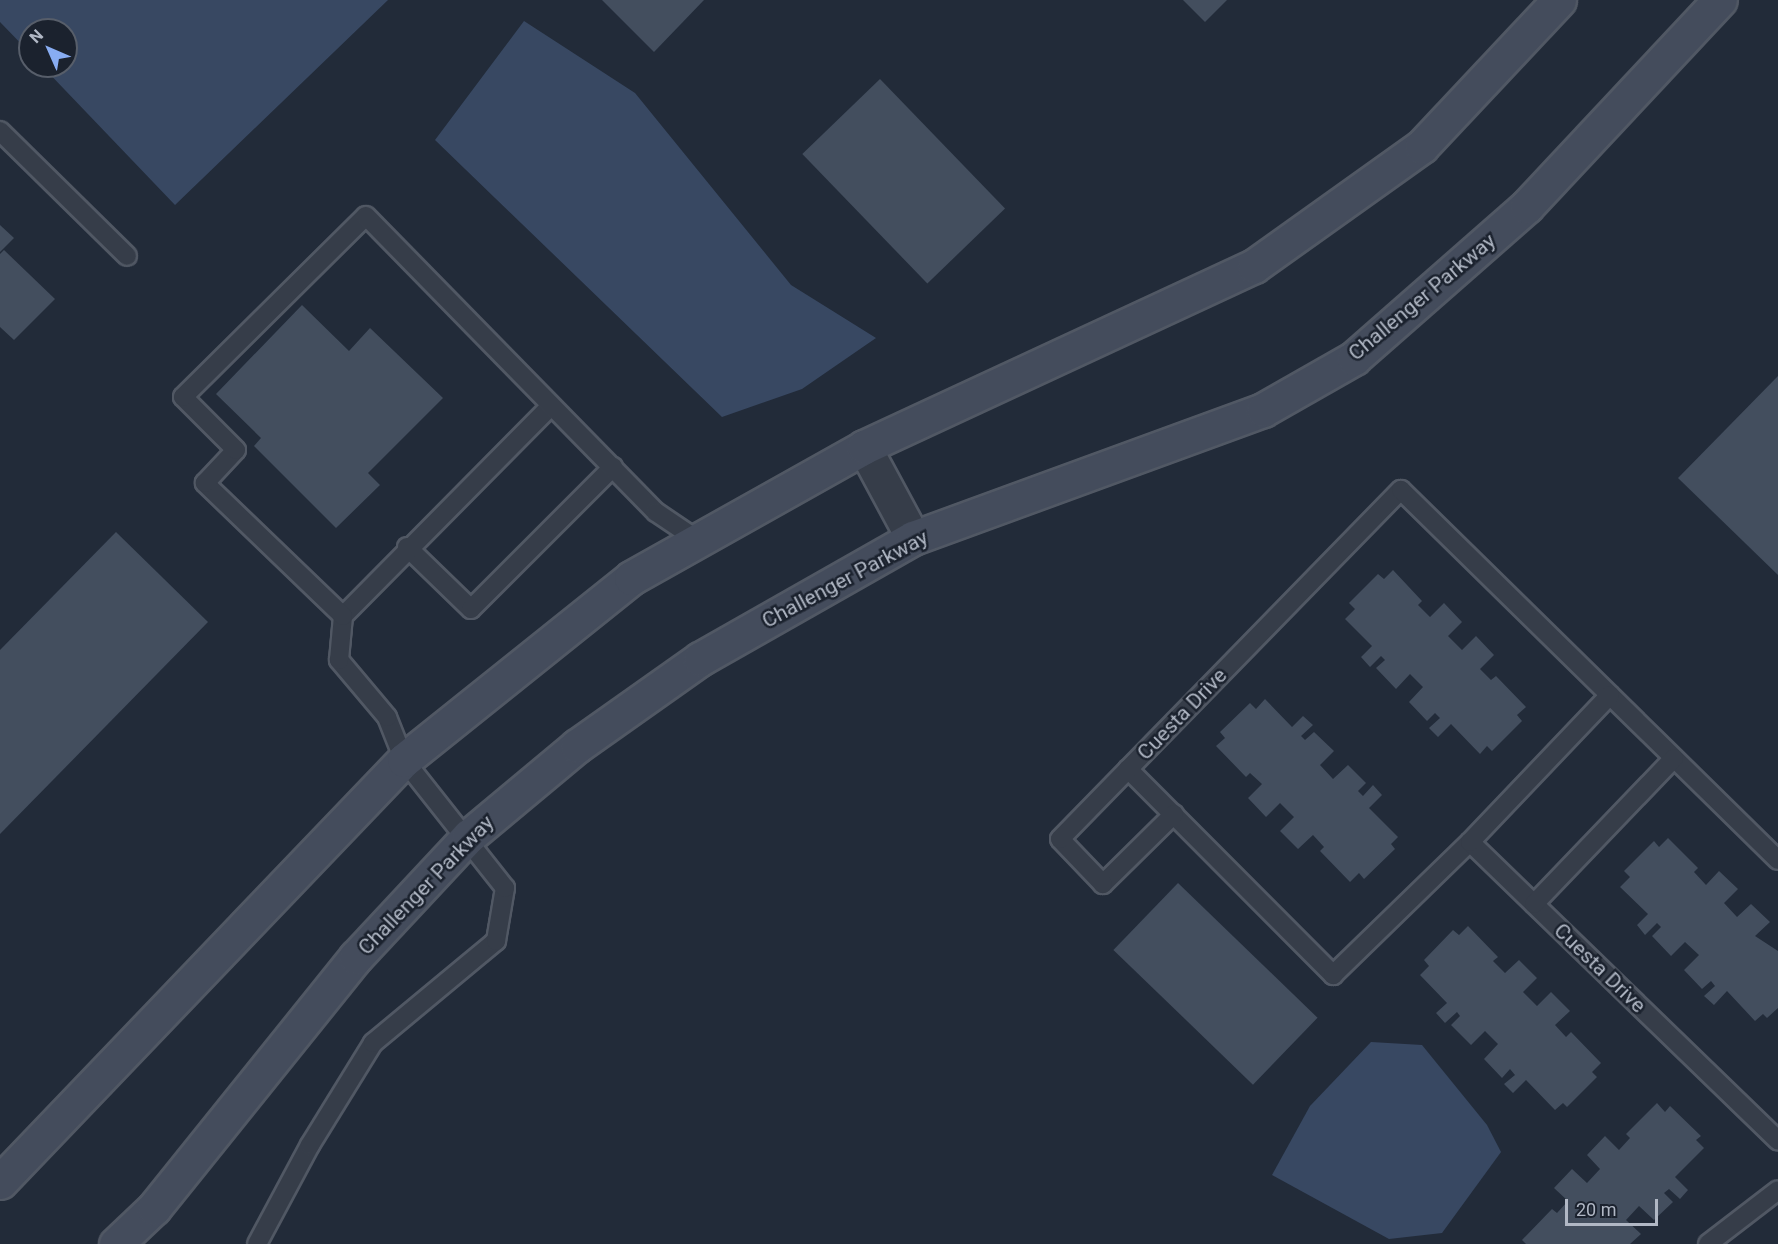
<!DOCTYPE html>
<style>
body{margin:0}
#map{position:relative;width:1778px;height:1244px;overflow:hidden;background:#222b39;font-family:Roboto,sans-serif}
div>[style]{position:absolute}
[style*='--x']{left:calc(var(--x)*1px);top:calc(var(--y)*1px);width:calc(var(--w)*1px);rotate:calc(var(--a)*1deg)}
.water>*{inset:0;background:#384862}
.building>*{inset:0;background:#434e5e;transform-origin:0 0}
.roads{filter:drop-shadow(2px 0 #515864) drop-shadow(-2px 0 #515864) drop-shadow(0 2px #515864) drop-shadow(0 -2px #515864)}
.lane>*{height:18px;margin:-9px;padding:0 9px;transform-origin:9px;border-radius:9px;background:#363d49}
.street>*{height:33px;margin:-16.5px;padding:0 16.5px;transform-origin:16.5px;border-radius:16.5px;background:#363d49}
.secondary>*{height:33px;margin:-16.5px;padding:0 16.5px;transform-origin:16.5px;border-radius:16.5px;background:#444c5c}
span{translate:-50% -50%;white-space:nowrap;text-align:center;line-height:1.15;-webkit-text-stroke:5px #1b222e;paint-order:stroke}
.street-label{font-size:21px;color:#b1b8c5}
.north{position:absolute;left:18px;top:18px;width:60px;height:60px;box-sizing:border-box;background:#1b222e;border:2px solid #575e6a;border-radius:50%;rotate:315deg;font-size:16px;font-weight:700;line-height:24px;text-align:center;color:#b1b8c5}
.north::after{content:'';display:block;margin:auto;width:21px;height:27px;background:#88adf3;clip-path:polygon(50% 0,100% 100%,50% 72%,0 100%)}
.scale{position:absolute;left:1565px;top:1199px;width:93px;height:27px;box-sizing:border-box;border:3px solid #b1b8c5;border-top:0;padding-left:8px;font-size:18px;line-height:21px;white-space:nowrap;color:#b1b8c5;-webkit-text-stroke:4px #1b222e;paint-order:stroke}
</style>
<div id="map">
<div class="water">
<div style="clip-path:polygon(0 0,388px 0,175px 205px,42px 66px,66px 66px,66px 30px,30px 30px,30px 53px,0 22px)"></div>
<div style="clip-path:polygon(524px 21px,635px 93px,791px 285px,876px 338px,802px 389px,722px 417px,435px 140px)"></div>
<div style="clip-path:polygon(1371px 1042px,1422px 1045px,1487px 1125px,1501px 1152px,1442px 1233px,1389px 1239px,1272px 1175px,1310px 1106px)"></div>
</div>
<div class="building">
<div style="clip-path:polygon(602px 0,704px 0,654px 52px)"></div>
<div style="clip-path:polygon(1183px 0,1227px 0,1205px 22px)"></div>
<div style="left:880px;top:79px;width:180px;height:108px;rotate:46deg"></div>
<div style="clip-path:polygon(0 225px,14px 238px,0 252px)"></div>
<div style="clip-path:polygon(4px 250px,55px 299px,14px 340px,0 327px,0 254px)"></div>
<div style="clip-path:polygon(302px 305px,349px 351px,370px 328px,443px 398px,368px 473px,380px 485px,336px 528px,254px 446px,261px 438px,216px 394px)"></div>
<div style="clip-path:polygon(1778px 376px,1778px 575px,1678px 478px)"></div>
<div style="clip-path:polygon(116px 532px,208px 622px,0 834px,0 650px)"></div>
<div style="clip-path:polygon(1393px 570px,1422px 601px,1418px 605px,1430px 617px,1444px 603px,1462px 622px,1448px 636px,1462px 650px,1476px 636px,1494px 655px,1480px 669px,1491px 680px,1496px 676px,1526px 707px,1517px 715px,1522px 721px,1492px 751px,1487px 746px,1480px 754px,1451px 724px,1438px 737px,1429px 728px,1440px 718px,1435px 713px,1427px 721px,1409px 702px,1423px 687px,1410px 674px,1396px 689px,1376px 668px,1385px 660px,1381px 656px,1370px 667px,1361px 657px,1372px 646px,1345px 619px,1355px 609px,1349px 603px,1378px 574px,1384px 579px)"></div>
<div style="clip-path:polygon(1265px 699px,1292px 727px,1303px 716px,1313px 725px,1301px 736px,1305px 740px,1314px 732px,1334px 751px,1320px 765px,1333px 779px,1348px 765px,1366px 783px,1358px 791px,1363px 796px,1373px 785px,1382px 795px,1369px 808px,1398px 837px,1391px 844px,1395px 849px,1364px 879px,1359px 873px,1350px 882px,1320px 851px,1324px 847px,1313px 835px,1298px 849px,1280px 831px,1294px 817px,1280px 803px,1266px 817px,1248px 798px,1262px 784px,1250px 773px,1246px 777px,1216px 746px,1225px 738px,1220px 732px,1250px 703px,1256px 709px)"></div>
<div style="clip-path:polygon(1668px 838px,1698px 868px,1694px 872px,1706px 885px,1719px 871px,1738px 889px,1724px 903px,1737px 917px,1751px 904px,1770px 922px,1755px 936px,1778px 951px,1778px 1008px,1767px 1018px,1763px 1014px,1755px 1021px,1727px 991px,1714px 1005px,1704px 996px,1715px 986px,1711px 981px,1702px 989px,1684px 970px,1699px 955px,1685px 942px,1671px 956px,1652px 936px,1661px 927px,1657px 923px,1645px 935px,1637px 925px,1648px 914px,1620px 887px,1630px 877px,1624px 871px,1654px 841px,1659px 847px)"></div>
<div style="left:1178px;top:883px;width:194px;height:93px;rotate:44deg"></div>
<div style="clip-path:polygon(1468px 926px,1498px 957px,1493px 961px,1505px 973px,1519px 960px,1537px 978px,1523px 992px,1537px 1006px,1551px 992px,1570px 1011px,1555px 1025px,1566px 1037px,1571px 1032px,1601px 1063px,1592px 1072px,1597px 1077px,1567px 1107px,1563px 1103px,1555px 1110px,1526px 1080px,1513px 1093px,1504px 1084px,1515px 1075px,1510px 1069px,1502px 1078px,1484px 1059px,1498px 1044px,1485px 1031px,1471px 1045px,1451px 1025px,1460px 1016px,1457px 1012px,1445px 1023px,1436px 1013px,1447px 1003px,1420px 975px,1429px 966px,1424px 960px,1453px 930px,1459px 935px)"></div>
<div style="clip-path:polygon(1657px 1103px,1665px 1112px,1670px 1106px,1701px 1136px,1696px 1140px,1704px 1148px,1675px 1177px,1688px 1190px,1680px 1199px,1669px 1189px,1664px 1193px,1673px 1202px,1654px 1220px,1639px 1206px,1626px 1220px,1641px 1234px,1630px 1244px,1526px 1244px,1522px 1240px,1552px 1209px,1557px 1213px,1568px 1201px,1554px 1188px,1572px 1169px,1587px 1183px,1600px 1169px,1587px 1155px,1605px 1136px,1619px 1150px,1630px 1138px,1626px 1134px)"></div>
</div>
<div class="roads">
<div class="lane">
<div style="--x:0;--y:131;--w:178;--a:44.5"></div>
<div style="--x:407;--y:547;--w:89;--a:44.1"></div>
<div style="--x:471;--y:609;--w:201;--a:-45"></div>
<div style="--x:343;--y:616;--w:296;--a:-45.3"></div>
<div style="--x:1128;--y:769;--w:291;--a:45.1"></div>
<div style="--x:1333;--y:975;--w:191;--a:-44.2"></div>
<div style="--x:1470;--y:842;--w:429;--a:44.1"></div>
<div style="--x:1174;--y:814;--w:100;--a:135.4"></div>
<div style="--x:1103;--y:884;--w:62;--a:-133.7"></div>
<div style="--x:1060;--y:839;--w:488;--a:-45.7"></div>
<div style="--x:1401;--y:490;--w:528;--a:44.46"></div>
<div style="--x:1470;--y:842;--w:203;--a:-46.4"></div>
<div style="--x:1534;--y:904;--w:202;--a:-46.2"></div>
<div style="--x:257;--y:1244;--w:112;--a:-61.8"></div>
<div style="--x:310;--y:1145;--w:120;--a:-58.3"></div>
<div style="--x:373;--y:1043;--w:160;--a:-39.7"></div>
<div style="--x:496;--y:941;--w:54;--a:-80.4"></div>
<div style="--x:505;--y:888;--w:163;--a:-128.3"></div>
<div style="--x:404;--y:760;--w:46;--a:-111.6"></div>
<div style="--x:387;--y:717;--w:75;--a:-130.1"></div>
<div style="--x:339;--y:660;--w:44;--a:-84.8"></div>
<div style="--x:343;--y:616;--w:192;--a:-136.1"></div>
<div style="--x:205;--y:483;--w:45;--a:-46.8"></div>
<div style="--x:236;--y:450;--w:75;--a:-135"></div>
<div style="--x:183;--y:397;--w:257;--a:-44.7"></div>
<div style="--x:366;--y:216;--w:414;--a:45.6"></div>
<div style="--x:656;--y:512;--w:52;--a:34"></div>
<div style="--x:1708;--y:1244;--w:88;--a:-37.6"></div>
</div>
<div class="street">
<div style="--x:864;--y:447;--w:103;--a:61.7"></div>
</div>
<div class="secondary">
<div style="--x:0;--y:1182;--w:584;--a:-46.25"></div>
<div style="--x:404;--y:760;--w:291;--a:-38.7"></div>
<div style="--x:631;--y:578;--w:267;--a:-29.3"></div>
<div style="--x:864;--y:447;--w:430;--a:-24.9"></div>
<div style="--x:1254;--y:266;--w:206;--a:-35.5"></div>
<div style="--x:1422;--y:146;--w:200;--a:-46.8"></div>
<div style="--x:116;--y:1244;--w:52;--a:-43.5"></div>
<div style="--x:154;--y:1208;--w:322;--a:-51.2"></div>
<div style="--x:356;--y:957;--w:166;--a:-47"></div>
<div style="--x:469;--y:836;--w:141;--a:-39.8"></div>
<div style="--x:577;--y:746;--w:151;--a:-35.3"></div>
<div style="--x:700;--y:659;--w:245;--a:-29.6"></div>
<div style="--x:913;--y:538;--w:373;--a:-20.1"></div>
<div style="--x:1263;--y:410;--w:105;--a:-29.7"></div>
<div style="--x:1354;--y:358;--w:230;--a:-41.3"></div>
<div style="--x:1527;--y:206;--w:282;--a:-46.9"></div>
</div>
</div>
<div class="street-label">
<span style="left:1422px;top:297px;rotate:-40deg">Challenger Parkway</span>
<span style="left:845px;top:579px;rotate:-28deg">Challenger Parkway</span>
<span style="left:1182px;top:714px;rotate:-46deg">Cuesta Drive</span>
<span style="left:426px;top:885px;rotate:-46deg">Challenger Parkway</span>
<span style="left:1600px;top:968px;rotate:44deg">Cuesta Drive</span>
</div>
<div class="north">N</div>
<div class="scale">20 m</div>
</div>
